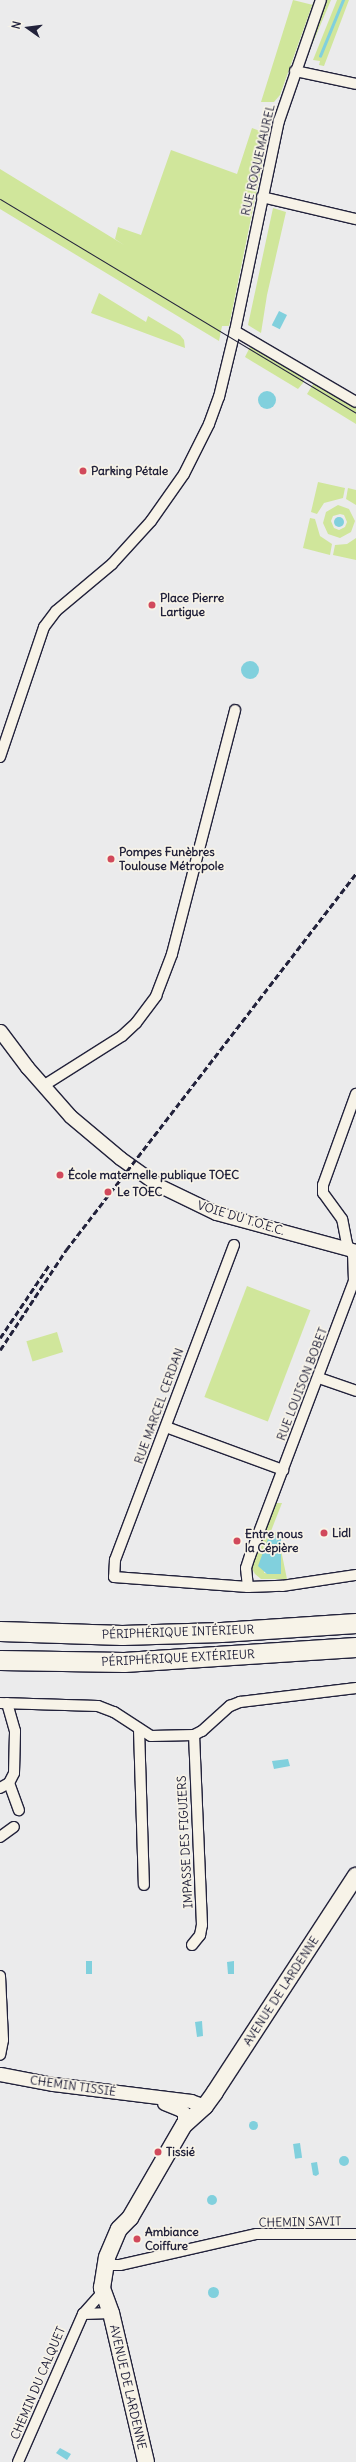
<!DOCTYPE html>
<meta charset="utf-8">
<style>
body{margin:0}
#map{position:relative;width:356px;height:2462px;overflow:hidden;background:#ebebec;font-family:Delius,sans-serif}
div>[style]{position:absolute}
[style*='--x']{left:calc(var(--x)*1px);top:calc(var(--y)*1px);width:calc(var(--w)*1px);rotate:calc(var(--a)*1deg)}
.green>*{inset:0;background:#d0e69b;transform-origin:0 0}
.water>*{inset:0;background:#81d0dd;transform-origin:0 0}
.round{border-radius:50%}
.stream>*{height:2.5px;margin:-1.25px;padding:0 1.25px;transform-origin:1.25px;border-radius:1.25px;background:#81d0dd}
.roads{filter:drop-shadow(1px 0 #22223b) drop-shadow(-1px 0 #22223b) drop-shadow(0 1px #22223b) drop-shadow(0 -1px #22223b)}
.minor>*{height:10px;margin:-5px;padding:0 5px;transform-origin:5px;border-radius:5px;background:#f7f3e8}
.tertiary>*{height:13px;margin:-6.5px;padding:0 6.5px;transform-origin:6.5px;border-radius:6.5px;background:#f7f3e8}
.primary>*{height:16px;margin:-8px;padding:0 8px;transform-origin:8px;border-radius:8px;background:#f7f3e8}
.motorway>*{height:19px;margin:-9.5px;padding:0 9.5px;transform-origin:9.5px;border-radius:9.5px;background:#f7f3e8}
.tram>*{height:1px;margin:-0.5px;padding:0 0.5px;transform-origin:0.5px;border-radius:0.5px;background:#22223b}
.rail>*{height:2.5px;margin-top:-1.25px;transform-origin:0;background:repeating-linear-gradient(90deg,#22223b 0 6px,transparent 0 9px)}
.dots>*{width:11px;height:11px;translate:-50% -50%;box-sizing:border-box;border:2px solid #f7f3e8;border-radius:50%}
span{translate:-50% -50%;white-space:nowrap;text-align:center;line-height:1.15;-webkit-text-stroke:3.5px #f7f3e8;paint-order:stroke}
.street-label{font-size:12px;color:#22223b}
.poi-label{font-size:12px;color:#22223b;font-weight:700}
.left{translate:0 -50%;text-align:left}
.north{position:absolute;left:8px;top:8px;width:40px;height:40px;-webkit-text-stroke:3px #f7f3e8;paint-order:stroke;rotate:284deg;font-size:11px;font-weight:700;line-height:16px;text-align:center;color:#22223b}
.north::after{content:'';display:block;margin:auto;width:14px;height:18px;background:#22223b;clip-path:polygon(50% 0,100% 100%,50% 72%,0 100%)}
</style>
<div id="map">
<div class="green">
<div style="clip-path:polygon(293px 0,313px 5px,314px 0,280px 95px,274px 102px,261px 102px)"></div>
<div style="clip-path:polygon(325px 0,331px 0,309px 52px,307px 51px)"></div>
<div style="clip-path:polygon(337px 0,349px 0,324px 66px,319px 65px,320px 61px,313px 60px)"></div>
<div style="clip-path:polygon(252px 128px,260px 131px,267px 140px,229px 326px,222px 326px,219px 341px,0 209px,0 169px,124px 245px,115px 239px,118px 227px,141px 235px,171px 150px,237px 174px)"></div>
<div style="clip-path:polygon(273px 208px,286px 212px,267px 295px,261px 333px,248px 325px)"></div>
<div style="clip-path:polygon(99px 293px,146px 322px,148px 316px,180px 335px,184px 340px,185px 348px,91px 313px)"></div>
<div style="clip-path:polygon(252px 343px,305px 375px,303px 383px,298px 389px,245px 357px)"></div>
<div style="clip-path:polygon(315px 381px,356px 405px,356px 424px,307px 394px)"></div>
<div style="clip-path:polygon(318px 482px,345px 488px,343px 498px,324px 503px,317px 514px,311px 512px)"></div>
<div style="clip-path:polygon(348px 488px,356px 490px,356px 505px,346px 499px)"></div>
<div style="clip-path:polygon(evenodd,338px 505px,349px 509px,355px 521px,351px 532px,340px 538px,328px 534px,323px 523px,326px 512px,338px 505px,340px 514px,344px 515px,347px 522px,345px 527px,339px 530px,334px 528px,331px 521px,333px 516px,340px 514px)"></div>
<div style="clip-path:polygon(310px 518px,315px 519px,320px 536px,332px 544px,330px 555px,303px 548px)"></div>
<div style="clip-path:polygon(356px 538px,356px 560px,333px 555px,335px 545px,347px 544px)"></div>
<div style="left:247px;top:1286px;width:68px;height:119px;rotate:21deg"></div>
<div style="left:57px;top:1332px;width:21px;height:32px;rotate:73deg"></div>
<div style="clip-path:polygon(275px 1503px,282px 1503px,271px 1531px,265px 1531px)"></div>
<div style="clip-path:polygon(264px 1532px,281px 1532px,281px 1535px,269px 1536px,264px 1573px,281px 1574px,281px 1550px,287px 1579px,261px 1579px,255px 1574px,251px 1567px)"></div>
</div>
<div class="water">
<div style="left:279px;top:311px;width:9px;height:16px;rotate:27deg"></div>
<div class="round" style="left:258px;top:391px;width:18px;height:18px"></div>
<div class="round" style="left:334px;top:517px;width:10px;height:10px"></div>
<div class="round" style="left:241px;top:661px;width:18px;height:18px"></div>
<div style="clip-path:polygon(281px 1535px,281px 1574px,267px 1574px,258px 1566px,269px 1536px)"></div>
<div style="clip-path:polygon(288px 1759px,290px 1766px,274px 1769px,272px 1761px)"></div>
<div style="left:86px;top:1961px;width:6px;height:13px"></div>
<div style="clip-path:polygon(234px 1961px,234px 1974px,228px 1974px,227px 1962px)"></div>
<div style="clip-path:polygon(202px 2021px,203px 2036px,197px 2037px,195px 2022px)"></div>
<div class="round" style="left:248.5px;top:2120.5px;width:9px;height:9px"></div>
<div style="left:300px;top:2143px;width:15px;height:7px;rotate:82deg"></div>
<div class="round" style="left:339px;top:2156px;width:10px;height:10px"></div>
<div style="clip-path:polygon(317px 2162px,319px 2174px,316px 2176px,313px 2175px,311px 2163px)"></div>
<div class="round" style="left:207px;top:2195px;width:10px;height:10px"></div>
<div class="round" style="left:207.5px;top:2286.5px;width:11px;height:11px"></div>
<div style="clip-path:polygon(60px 2448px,71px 2454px,67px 2460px,56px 2453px)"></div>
</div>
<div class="stream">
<div style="--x:320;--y:56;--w:61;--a:-67.7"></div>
</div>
<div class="roads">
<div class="minor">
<div style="--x:295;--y:71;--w:62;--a:12"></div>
<div style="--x:262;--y:197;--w:97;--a:13.2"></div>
<div style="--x:235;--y:331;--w:140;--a:30.4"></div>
<div style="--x:0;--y:757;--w:137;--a:-71.3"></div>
<div style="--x:44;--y:627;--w:20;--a:-53"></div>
<div style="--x:56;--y:611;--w:73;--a:-40"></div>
<div style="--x:112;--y:564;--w:58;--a:-47.8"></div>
<div style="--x:151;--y:521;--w:57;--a:-54.9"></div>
<div style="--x:184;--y:474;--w:56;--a:-63.4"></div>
<div style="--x:209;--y:424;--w:29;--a:-70"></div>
<div style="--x:219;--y:397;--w:68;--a:-76.4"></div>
<div style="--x:235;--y:331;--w:215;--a:-78.2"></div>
<div style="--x:279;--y:121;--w:128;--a:-70.9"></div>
<div style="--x:43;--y:1086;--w:93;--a:-32.3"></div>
<div style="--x:122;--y:1036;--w:19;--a:-43"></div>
<div style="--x:136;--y:1023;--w:34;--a:-53"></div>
<div style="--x:156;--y:996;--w:45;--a:-69.1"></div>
<div style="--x:172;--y:954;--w:252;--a:-75.5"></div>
<div style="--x:234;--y:1245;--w:337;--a:110.7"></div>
<div style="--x:115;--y:1560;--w:17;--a:93"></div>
<div style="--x:114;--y:1577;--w:134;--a:4.3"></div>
<div style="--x:248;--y:1587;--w:34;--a:-2"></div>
<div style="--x:282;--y:1586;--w:75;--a:-8.5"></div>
<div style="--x:319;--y:1378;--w:39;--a:19"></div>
<div style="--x:166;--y:1427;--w:125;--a:20.2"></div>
<div style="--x:248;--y:1587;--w:19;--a:-96"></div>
<div style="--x:246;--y:1568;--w:13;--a:-72"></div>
<div style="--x:250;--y:1556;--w:294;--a:-69.3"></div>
<div style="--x:354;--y:1281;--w:26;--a:-92"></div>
<div style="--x:353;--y:1255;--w:13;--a:-119"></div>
<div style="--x:347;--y:1244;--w:25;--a:-101"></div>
<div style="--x:342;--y:1219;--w:32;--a:-126"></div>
<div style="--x:323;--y:1193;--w:8;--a:-90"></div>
<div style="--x:323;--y:1185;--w:97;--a:-70.1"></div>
<div style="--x:0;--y:1703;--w:98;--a:1.8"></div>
<div style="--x:98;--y:1706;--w:17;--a:21"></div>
<div style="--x:114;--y:1712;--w:44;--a:33"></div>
<div style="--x:151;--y:1736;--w:43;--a:-1.3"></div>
<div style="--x:194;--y:1735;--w:9;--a:-27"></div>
<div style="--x:202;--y:1731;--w:38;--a:-42"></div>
<div style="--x:230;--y:1706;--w:11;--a:-22"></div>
<div style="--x:240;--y:1702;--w:117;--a:-6.9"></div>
<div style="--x:139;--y:1729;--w:156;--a:88.2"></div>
<div style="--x:9;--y:1783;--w:29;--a:70"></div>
<div style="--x:0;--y:1788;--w:10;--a:-29"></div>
<div style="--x:9;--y:1783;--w:11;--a:-63"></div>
<div style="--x:14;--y:1773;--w:42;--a:-88.6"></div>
<div style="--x:15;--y:1731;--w:29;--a:-106"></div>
<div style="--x:0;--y:1837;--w:17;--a:-36"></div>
<div style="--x:192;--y:1945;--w:13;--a:-51"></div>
<div style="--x:200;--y:1935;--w:10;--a:-79"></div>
<div style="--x:202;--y:1925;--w:190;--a:-92.4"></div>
<div style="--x:0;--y:1976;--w:64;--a:87.3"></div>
<div style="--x:3;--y:2040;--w:15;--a:101"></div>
<div style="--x:107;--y:2257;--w:9;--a:58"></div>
<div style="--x:112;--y:2265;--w:8;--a:0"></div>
<div style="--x:120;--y:2265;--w:140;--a:-12.8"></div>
<div style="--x:257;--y:2234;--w:99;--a:0"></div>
<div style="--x:83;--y:2314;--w:28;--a:-2"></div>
<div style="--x:18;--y:2462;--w:162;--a:-66.3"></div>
<div style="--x:83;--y:2314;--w:28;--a:-48"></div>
</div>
<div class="tertiary">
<div style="--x:0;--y:1031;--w:45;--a:53.1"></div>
<div style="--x:27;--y:1067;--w:65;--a:48.7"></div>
<div style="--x:70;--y:1116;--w:65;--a:40"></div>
<div style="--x:120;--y:1158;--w:47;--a:35.4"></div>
<div style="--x:158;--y:1185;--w:64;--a:25.8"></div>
<div style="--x:216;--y:1213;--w:145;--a:15.2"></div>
<div style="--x:0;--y:2074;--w:54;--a:10.7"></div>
<div style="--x:53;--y:2084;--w:139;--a:7"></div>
<div style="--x:191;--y:2101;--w:15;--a:20"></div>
<div style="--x:164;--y:2103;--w:18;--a:22"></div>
<div style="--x:181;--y:2110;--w:4;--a:45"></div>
<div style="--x:184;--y:2113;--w:12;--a:90"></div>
</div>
<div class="primary">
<div style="--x:146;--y:2462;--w:153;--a:-103.2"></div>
<div style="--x:111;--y:2313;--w:27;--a:-110"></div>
<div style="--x:102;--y:2288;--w:31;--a:-81"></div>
<div style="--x:107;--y:2257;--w:30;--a:-67"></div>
<div style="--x:119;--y:2229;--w:16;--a:-45"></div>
<div style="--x:130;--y:2218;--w:108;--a:-59.9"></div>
<div style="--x:184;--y:2125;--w:28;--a:-42"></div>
<div style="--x:205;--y:2106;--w:17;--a:-54"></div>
<div style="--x:215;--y:2092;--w:258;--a:-56.9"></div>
</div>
<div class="motorway">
<div style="--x:0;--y:1631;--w:122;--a:1.9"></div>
<div style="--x:122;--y:1635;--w:99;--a:-1.7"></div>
<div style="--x:221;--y:1632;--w:135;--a:-3.8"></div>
<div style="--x:0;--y:1660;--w:124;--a:0.9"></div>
<div style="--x:124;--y:1662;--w:232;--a:-3.7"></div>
</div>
</div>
<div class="tram">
<div style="--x:0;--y:199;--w:415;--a:31"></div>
</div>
<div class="rail">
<div style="--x:0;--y:1338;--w:88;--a:-56.1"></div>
<div style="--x:0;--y:1350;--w:120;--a:-56.6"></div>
<div style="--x:66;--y:1250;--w:476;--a:-52.4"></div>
</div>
<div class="dots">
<div style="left:83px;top:471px;background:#d1495b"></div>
<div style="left:152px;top:605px;background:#d1495b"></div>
<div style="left:111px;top:859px;background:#d1495b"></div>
<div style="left:60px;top:1175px;background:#d1495b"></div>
<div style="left:108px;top:1192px;background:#d1495b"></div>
<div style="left:324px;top:1533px;background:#d1495b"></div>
<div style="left:237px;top:1541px;background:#d1495b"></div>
<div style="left:158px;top:2152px;background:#d1495b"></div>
<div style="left:137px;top:2239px;background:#d1495b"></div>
</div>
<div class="street-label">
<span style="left:258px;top:160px;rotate:-77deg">RUE ROQUEMAUREL</span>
<span style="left:241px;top:1218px;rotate:17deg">VOIE DU T.O.E.C.</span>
<span style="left:302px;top:1384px;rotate:-69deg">RUE LOUISON BOBET</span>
<span style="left:159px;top:1406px;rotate:-70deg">RUE MARCEL CERDAN</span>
<span style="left:178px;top:1632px;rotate:-2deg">PÉRIPHÉRIQUE INTÉRIEUR</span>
<span style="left:178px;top:1658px;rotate:-3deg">PÉRIPHÉRIQUE EXTÉRIEUR</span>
<span style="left:185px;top:1842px;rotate:-93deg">IMPASSE DES FIGUIERS</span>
<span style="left:281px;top:1991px;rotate:-57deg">AVENUE DE LARDENNE</span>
<span style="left:73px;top:2086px;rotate:8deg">CHEMIN TISSIÉ</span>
<span style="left:300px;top:2222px;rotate:-1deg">CHEMIN SAVIT</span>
<span style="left:38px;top:2383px;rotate:-67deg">CHEMIN DU CALQUET</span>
<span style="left:128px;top:2387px;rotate:77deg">AVENUE DE LARDENNE</span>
</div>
<div class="poi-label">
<span class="left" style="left:91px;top:471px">Parking Pétale</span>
<span class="left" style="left:160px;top:605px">Place Pierre<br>Lartigue</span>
<span class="left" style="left:119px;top:859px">Pompes Funèbres<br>Toulouse Métropole</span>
<span class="left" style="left:68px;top:1175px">École maternelle publique TOEC</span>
<span class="left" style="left:117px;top:1192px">Le TOEC</span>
<span class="left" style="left:332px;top:1533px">Lidl</span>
<span class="left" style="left:245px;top:1541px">Entre nous<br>la Cépière</span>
<span class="left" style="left:166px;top:2152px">Tissié</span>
<span class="left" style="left:145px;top:2239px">Ambiance<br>Coiffure</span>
</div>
<div class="north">N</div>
</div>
